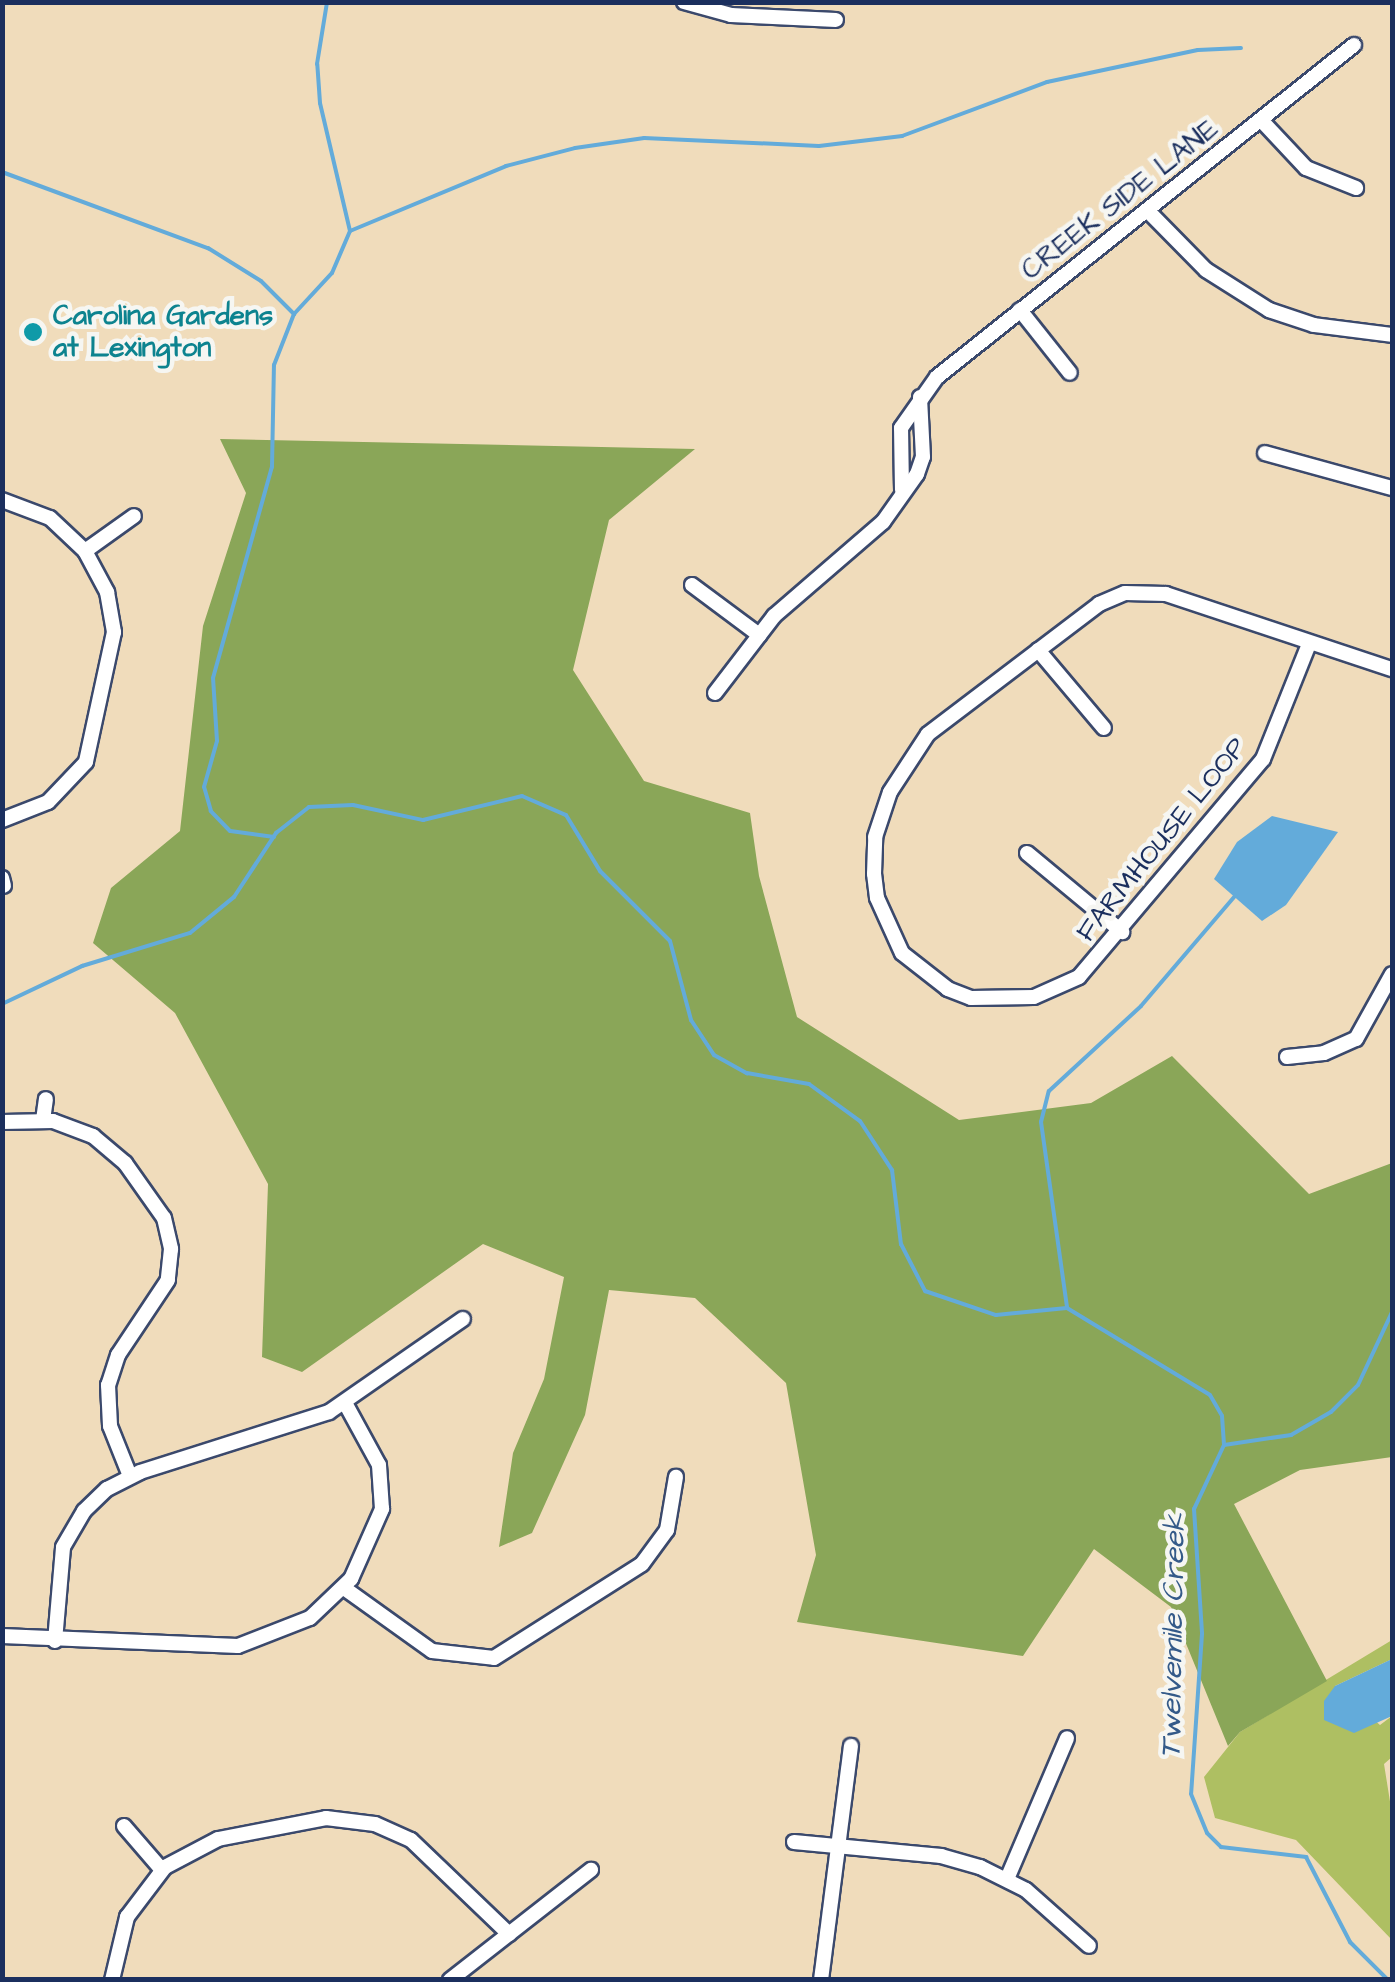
<!DOCTYPE html>
<style>
body{margin:0}
#map{position:relative;width:1395px;height:1982px;overflow:hidden;background:#f0dcbb;font-family:"Architects Daughter",sans-serif}
div>[style]{position:absolute}
[style*='--x']{left:calc(var(--x)*1px);top:calc(var(--y)*1px);width:calc(var(--w)*1px);rotate:calc(var(--a)*1deg)}
.green>*{inset:0;background:#aebf62}
.forest>*{inset:0;background:#8aa658}
.water>*{inset:0;background:#63abda}
.stream>*{height:4px;margin:-2px;padding:0 2px;transform-origin:2px;border-radius:2px;background:#63abda}
.roads{filter:drop-shadow(2px 0 #3b496c) drop-shadow(-2px 0 #3b496c) drop-shadow(0 2px #3b496c) drop-shadow(0 -2px #3b496c)}
.minor>*{height:14px;margin:-7px;padding:0 7px;transform-origin:7px;border-radius:7px;background:#fff}
.dots>*{width:28px;height:28px;translate:-50% -50%;box-sizing:border-box;border:5px solid #f6f6f2;border-radius:50%}
span{translate:-50% -50%;white-space:nowrap;text-align:center;line-height:1.15;-webkit-text-stroke:9px #f6f6f2;paint-order:stroke}
.street-label{font-size:28px;color:#1b2f5e}
.culture-label{font-size:28px;color:#0d838f;font-weight:700}
.left{translate:0 -50%;text-align:left}
.water-label{font-size:30px;color:#345a89;font-style:italic}
.frame{position:absolute;inset:0;border:5px solid #1b2f5e;pointer-events:none}
</style>
<div id="map">
<div class="green">
<div style="clip-path:polygon(1392px 1640px,1392px 1659px,1335px 1686px,1380px 1725px,1392px 1716px,1392px 1757px,1384px 1764px,1392px 1814px,1392px 1940px,1296px 1840px,1215px 1818px,1204px 1777px,1240px 1732px)"></div>
</div>
<div class="forest">
<div style="clip-path:polygon(220px 439px,695px 449px,609px 520px,573px 670px,644px 781px,750px 813px,759px 876px,797px 1017px,959px 1120px,1091px 1103px,1172px 1056px,1309px 1194px,1392px 1163px,1392px 1457px,1300px 1470px,1234px 1504px,1327px 1681px,1240px 1732px,1228px 1746px,1171px 1607px,1094px 1549px,1023px 1656px,797px 1622px,816px 1555px,786px 1383px,695px 1298px,609px 1290px,585px 1415px,532px 1533px,499px 1547px,513px 1453px,544px 1379px,564px 1277px,483px 1244px,302px 1372px,262px 1357px,268px 1184px,175px 1013px,93px 943px,111px 888px,180px 831px,203px 626px,246px 493px)"></div>
</div>
<div class="water">
<div style="clip-path:polygon(1272px 816px,1338px 832px,1286px 905px,1262px 921px,1214px 879px,1237px 842px)"></div>
<div style="clip-path:polygon(1392px 1659px,1392px 1716px,1354px 1733px,1324px 1720px,1324px 1701px,1335px 1686px)"></div>
</div>
<div class="stream">
<div style="--x:2;--y:172;--w:220;--a:20.3"></div>
<div style="--x:208;--y:248;--w:62;--a:31.9"></div>
<div style="--x:261;--y:281;--w:47;--a:45"></div>
<div style="--x:350;--y:231;--w:169;--a:-22.6"></div>
<div style="--x:506;--y:166;--w:71;--a:-14.6"></div>
<div style="--x:575;--y:148;--w:70;--a:-8.2"></div>
<div style="--x:644;--y:138;--w:175;--a:2.6"></div>
<div style="--x:819;--y:146;--w:84;--a:-6.9"></div>
<div style="--x:902;--y:136;--w:155;--a:-20.4"></div>
<div style="--x:1047;--y:82;--w:154;--a:-12"></div>
<div style="--x:1198;--y:50;--w:43;--a:-2.7"></div>
<div style="--x:274;--y:837;--w:44;--a:-172.2"></div>
<div style="--x:230;--y:831;--w:28;--a:-134"></div>
<div style="--x:211;--y:811;--w:25;--a:-106"></div>
<div style="--x:204;--y:787;--w:48;--a:-74.2"></div>
<div style="--x:217;--y:741;--w:63;--a:-93.6"></div>
<div style="--x:213;--y:678;--w:219;--a:-74.4"></div>
<div style="--x:272;--y:467;--w:102;--a:-88.9"></div>
<div style="--x:274;--y:365;--w:55;--a:-68.6"></div>
<div style="--x:294;--y:314;--w:56;--a:-47.2"></div>
<div style="--x:332;--y:273;--w:46;--a:-66.8"></div>
<div style="--x:350;--y:231;--w:131;--a:-103.2"></div>
<div style="--x:320;--y:103;--w:39;--a:-94"></div>
<div style="--x:317;--y:64;--w:63;--a:-80.8"></div>
<div style="--x:2;--y:1004;--w:89;--a:-25.4"></div>
<div style="--x:82;--y:966;--w:113;--a:-17"></div>
<div style="--x:190;--y:933;--w:57;--a:-39.3"></div>
<div style="--x:234;--y:897;--w:77;--a:-56.7"></div>
<div style="--x:276;--y:833;--w:42;--a:-38.2"></div>
<div style="--x:309;--y:807;--w:44;--a:-2.6"></div>
<div style="--x:353;--y:805;--w:72;--a:12.1"></div>
<div style="--x:423;--y:820;--w:102;--a:-13.6"></div>
<div style="--x:522;--y:796;--w:48;--a:23.4"></div>
<div style="--x:566;--y:815;--w:66;--a:58.7"></div>
<div style="--x:600;--y:871;--w:99;--a:45"></div>
<div style="--x:670;--y:941;--w:82;--a:75.1"></div>
<div style="--x:691;--y:1020;--w:42;--a:56.7"></div>
<div style="--x:714;--y:1055;--w:38;--a:29"></div>
<div style="--x:747;--y:1073;--w:63;--a:10.1"></div>
<div style="--x:809;--y:1084;--w:63;--a:36"></div>
<div style="--x:860;--y:1121;--w:59;--a:56.9"></div>
<div style="--x:892;--y:1170;--w:75;--a:83.1"></div>
<div style="--x:901;--y:1244;--w:53;--a:62.9"></div>
<div style="--x:925;--y:1291;--w:75;--a:18.7"></div>
<div style="--x:996;--y:1315;--w:71;--a:-5.6"></div>
<div style="--x:1067;--y:1308;--w:167;--a:31.3"></div>
<div style="--x:1210;--y:1395;--w:24;--a:60"></div>
<div style="--x:1222;--y:1416;--w:29;--a:86"></div>
<div style="--x:1224;--y:1445;--w:71;--a:115.1"></div>
<div style="--x:1194;--y:1509;--w:125;--a:86.3"></div>
<div style="--x:1202;--y:1634;--w:160;--a:93.9"></div>
<div style="--x:1191;--y:1794;--w:42;--a:67.7"></div>
<div style="--x:1207;--y:1833;--w:20;--a:45"></div>
<div style="--x:1221;--y:1847;--w:86;--a:6.7"></div>
<div style="--x:1306;--y:1857;--w:96;--a:62.6"></div>
<div style="--x:1350;--y:1942;--w:54;--a:45"></div>
<div style="--x:1067;--y:1307;--w:187;--a:-98"></div>
<div style="--x:1041;--y:1122;--w:32;--a:-76"></div>
<div style="--x:1049;--y:1091;--w:125;--a:-42.7"></div>
<div style="--x:1141;--y:1006;--w:145;--a:-49.5"></div>
<div style="--x:1224;--y:1445;--w:68;--a:-8.5"></div>
<div style="--x:1291;--y:1435;--w:46;--a:-29.9"></div>
<div style="--x:1331;--y:1412;--w:38;--a:-45"></div>
<div style="--x:1358;--y:1385;--w:81;--a:-65"></div>
</div>
<div class="roads">
<div class="minor">
<div style="--x:684;--y:2;--w:49;--a:15.5"></div>
<div style="--x:731;--y:15;--w:105;--a:2.7"></div>
<div style="--x:1261;--y:120;--w:66;--a:46.8"></div>
<div style="--x:1306;--y:168;--w:54;--a:21.8"></div>
<div style="--x:1147;--y:210;--w:84;--a:45.5"></div>
<div style="--x:1206;--y:270;--w:75;--a:32.4"></div>
<div style="--x:1269;--y:310;--w:47;--a:18.4"></div>
<div style="--x:1314;--y:325;--w:79;--a:7.3"></div>
<div style="--x:1020;--y:310;--w:80;--a:51.6"></div>
<div style="--x:1265;--y:453;--w:132;--a:15.4"></div>
<div style="--x:902;--y:490;--w:62;--a:-90.9"></div>
<div style="--x:901;--y:428;--w:62;--a:-54.8"></div>
<div style="--x:937;--y:377;--w:533;--a:-38.53"></div>
<div style="--x:2;--y:500;--w:51;--a:20.6"></div>
<div style="--x:50;--y:518;--w:48;--a:43.3"></div>
<div style="--x:85;--y:551;--w:47;--a:61.8"></div>
<div style="--x:107;--y:592;--w:41;--a:80.1"></div>
<div style="--x:114;--y:632;--w:133;--a:102.2"></div>
<div style="--x:86;--y:762;--w:55;--a:133.5"></div>
<div style="--x:48;--y:802;--w:49;--a:158.6"></div>
<div style="--x:85;--y:551;--w:60;--a:-35.5"></div>
<div style="--x:692;--y:585;--w:84;--a:36.7"></div>
<div style="--x:1309;--y:644;--w:124;--a:111.8"></div>
<div style="--x:1263;--y:759;--w:285;--a:130.2"></div>
<div style="--x:1079;--y:977;--w:49;--a:156"></div>
<div style="--x:1034;--y:997;--w:63;--a:179.1"></div>
<div style="--x:971;--y:998;--w:25;--a:-159"></div>
<div style="--x:948;--y:989;--w:58;--a:-142"></div>
<div style="--x:902;--y:953;--w:60;--a:-114.4"></div>
<div style="--x:877;--y:898;--w:24;--a:-97"></div>
<div style="--x:874;--y:874;--w:37;--a:-88"></div>
<div style="--x:875;--y:837;--w:47;--a:-71.6"></div>
<div style="--x:890;--y:792;--w:69;--a:-56.8"></div>
<div style="--x:928;--y:734;--w:215;--a:-37.2"></div>
<div style="--x:1099;--y:604;--w:28;--a:-23"></div>
<div style="--x:1125;--y:593;--w:41;--a:1.4"></div>
<div style="--x:1166;--y:594;--w:238;--a:18.4"></div>
<div style="--x:1038;--y:650;--w:102;--a:49.8"></div>
<div style="--x:715;--y:693;--w:97;--a:-52.5"></div>
<div style="--x:774;--y:616;--w:144;--a:-40.8"></div>
<div style="--x:883;--y:522;--w:59;--a:-54.7"></div>
<div style="--x:917;--y:474;--w:18;--a:-71"></div>
<div style="--x:923;--y:457;--w:60;--a:-92.9"></div>
<div style="--x:1027;--y:853;--w:124;--a:39.7"></div>
<div style="--x:2;--y:878;--w:8;--a:76"></div>
<div style="--x:1287;--y:1057;--w:37;--a:-6"></div>
<div style="--x:1324;--y:1053;--w:35;--a:-24"></div>
<div style="--x:1356;--y:1039;--w:74;--a:-61"></div>
<div style="--x:43;--y:1120;--w:21;--a:-82"></div>
<div style="--x:2;--y:1122;--w:51;--a:-1.1"></div>
<div style="--x:53;--y:1121;--w:43;--a:20.6"></div>
<div style="--x:93;--y:1136;--w:42;--a:40.2"></div>
<div style="--x:125;--y:1163;--w:67;--a:54.7"></div>
<div style="--x:164;--y:1218;--w:32;--a:77"></div>
<div style="--x:171;--y:1249;--w:31;--a:96"></div>
<div style="--x:168;--y:1280;--w:90;--a:123.7"></div>
<div style="--x:118;--y:1355;--w:32;--a:108"></div>
<div style="--x:108;--y:1385;--w:41;--a:87.2"></div>
<div style="--x:110;--y:1426;--w:54;--a:68.2"></div>
<div style="--x:344;--y:1588;--w:108;--a:35.6"></div>
<div style="--x:432;--y:1651;--w:62;--a:6.4"></div>
<div style="--x:494;--y:1658;--w:175;--a:-32.4"></div>
<div style="--x:642;--y:1564;--w:42;--a:-53.7"></div>
<div style="--x:667;--y:1530;--w:54;--a:-80.4"></div>
<div style="--x:2;--y:1636;--w:236;--a:2.4"></div>
<div style="--x:238;--y:1646;--w:77;--a:-21.3"></div>
<div style="--x:310;--y:1618;--w:57;--a:-43.6"></div>
<div style="--x:351;--y:1579;--w:77;--a:-66.1"></div>
<div style="--x:382;--y:1509;--w:44;--a:-93.9"></div>
<div style="--x:379;--y:1465;--w:71;--a:-118.7"></div>
<div style="--x:55;--y:1641;--w:94;--a:-85.1"></div>
<div style="--x:63;--y:1547;--w:42;--a:-59.7"></div>
<div style="--x:84;--y:1511;--w:32;--a:-44"></div>
<div style="--x:107;--y:1489;--w:37;--a:-27"></div>
<div style="--x:140;--y:1472;--w:198;--a:-17.6"></div>
<div style="--x:329;--y:1412;--w:163;--a:-34.8"></div>
<div style="--x:124;--y:1826;--w:58;--a:49.2"></div>
<div style="--x:794;--y:1842;--w:148;--a:5.4"></div>
<div style="--x:941;--y:1856;--w:41;--a:15.8"></div>
<div style="--x:980;--y:1867;--w:51;--a:26.6"></div>
<div style="--x:1026;--y:1890;--w:84;--a:41.6"></div>
<div style="--x:1007;--y:1879;--w:153;--a:-66.9"></div>
<div style="--x:112;--y:1980;--w:65;--a:-76.6"></div>
<div style="--x:127;--y:1917;--w:63;--a:-52.8"></div>
<div style="--x:165;--y:1867;--w:60;--a:-27.8"></div>
<div style="--x:218;--y:1839;--w:110;--a:-11"></div>
<div style="--x:326;--y:1818;--w:49;--a:7"></div>
<div style="--x:375;--y:1824;--w:39;--a:24"></div>
<div style="--x:411;--y:1840;--w:136;--a:43.8"></div>
<div style="--x:450;--y:1980;--w:179;--a:-38"></div>
<div style="--x:821;--y:1980;--w:236;--a:-82.7"></div>
</div>
</div>
<div class="dots">
<div style="left:33px;top:332px;background:#0f9aa8"></div>
</div>
<div class="street-label">
<span style="left:1120px;top:200px;rotate:-38deg">CREEK SIDE LANE</span>
<span style="left:1162px;top:840px;rotate:-51deg">FARMHOUSE LOOP</span>
</div>
<div class="culture-label">
<span class="left" style="left:53px;top:332px">Carolina Gardens<br>at Lexington</span>
</div>
<div class="water-label">
<span style="left:1173px;top:1636px;rotate:-89deg">Twelvemile Creek</span>
</div>
<div class="frame"></div>
</div>
